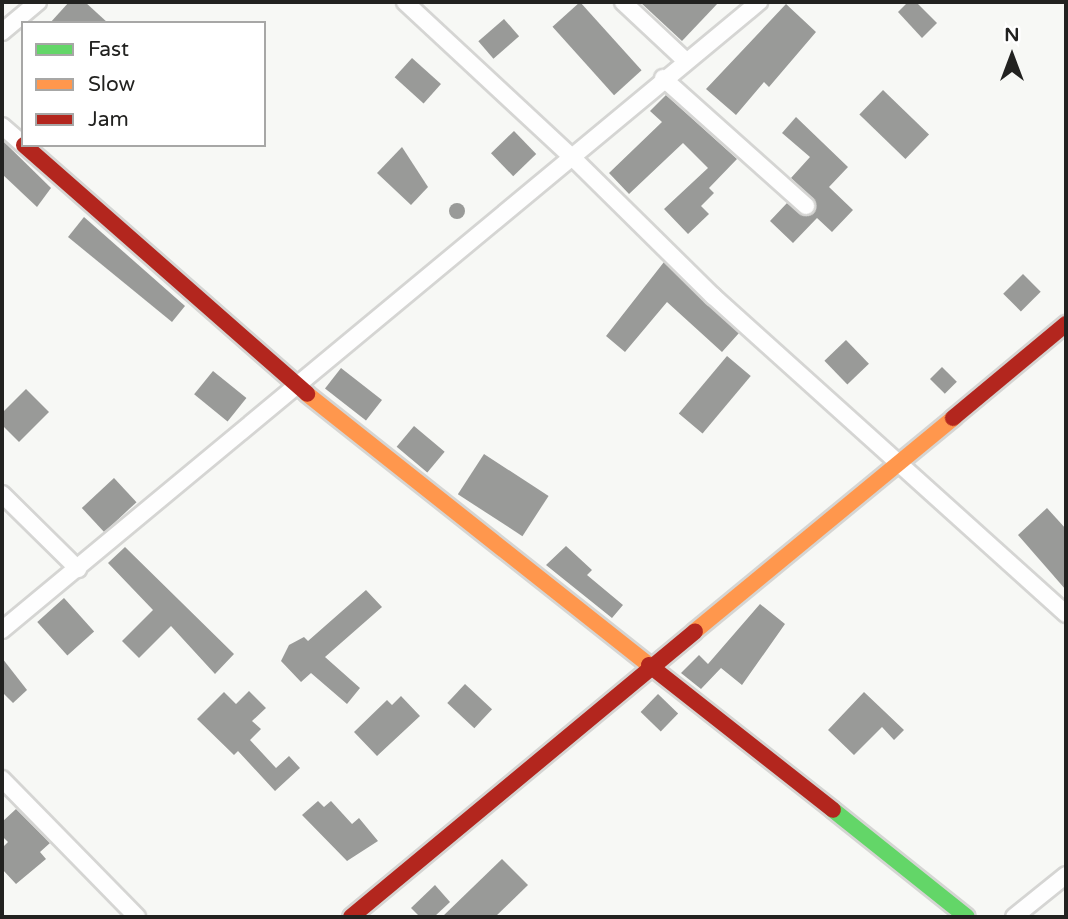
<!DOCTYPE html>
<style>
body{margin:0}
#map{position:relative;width:1068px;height:919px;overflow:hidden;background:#f7f8f5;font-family:"Varela Round",sans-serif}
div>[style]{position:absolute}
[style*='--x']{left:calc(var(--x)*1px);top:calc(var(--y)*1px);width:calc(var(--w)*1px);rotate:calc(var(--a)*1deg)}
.building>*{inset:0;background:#999a98;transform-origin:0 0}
.round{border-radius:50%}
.roads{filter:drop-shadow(2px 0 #d5d5d3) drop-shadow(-2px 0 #d5d5d3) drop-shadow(0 2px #d5d5d3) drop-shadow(0 -2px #d5d5d3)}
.street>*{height:16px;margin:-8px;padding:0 8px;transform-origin:8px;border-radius:8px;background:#fefefe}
.fast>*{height:16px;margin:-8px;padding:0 8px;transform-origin:8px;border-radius:8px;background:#63d668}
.slow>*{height:16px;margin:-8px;padding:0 8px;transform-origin:8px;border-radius:8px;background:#ff974d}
.jam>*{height:16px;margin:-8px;padding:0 8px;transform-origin:8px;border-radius:8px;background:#b3261e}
span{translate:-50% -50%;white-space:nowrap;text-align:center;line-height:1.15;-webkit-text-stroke:7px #fff;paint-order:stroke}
.frame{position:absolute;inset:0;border:4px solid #222220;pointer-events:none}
.legend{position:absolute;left:21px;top:21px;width:245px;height:126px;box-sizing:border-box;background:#fff;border:2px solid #a7a7a6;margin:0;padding:9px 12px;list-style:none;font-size:21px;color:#222220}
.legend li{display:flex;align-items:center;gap:14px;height:35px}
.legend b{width:35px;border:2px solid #a7a7a6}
.north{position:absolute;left:977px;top:21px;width:70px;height:70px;-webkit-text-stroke:5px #fff;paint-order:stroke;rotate:0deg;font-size:19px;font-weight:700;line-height:28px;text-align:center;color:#222220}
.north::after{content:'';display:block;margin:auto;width:24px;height:32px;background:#222220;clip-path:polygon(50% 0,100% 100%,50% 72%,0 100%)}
</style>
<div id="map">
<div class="building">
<div style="clip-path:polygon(69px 2px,85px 2px,108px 23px,50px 23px)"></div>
<div style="left:580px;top:2px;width:92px;height:37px;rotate:48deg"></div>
<div style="clip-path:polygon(640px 2px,719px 2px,682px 41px)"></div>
<div style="clip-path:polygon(908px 2px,916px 2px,937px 23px,922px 38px,898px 12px)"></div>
<div style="clip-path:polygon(786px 4px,816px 32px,769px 87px,764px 82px,736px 115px,706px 89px)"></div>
<div style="left:504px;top:19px;width:23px;height:34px;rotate:49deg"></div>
<div style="left:412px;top:58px;width:39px;height:26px;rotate:42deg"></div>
<div style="left:883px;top:90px;width:64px;height:34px;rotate:44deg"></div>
<div style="clip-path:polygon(666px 95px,737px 159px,709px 188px,714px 193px,701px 206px,709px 214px,688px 234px,664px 209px,708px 168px,683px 143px,629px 194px,609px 173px,662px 122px,650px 111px)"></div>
<div style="clip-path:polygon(796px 117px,848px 167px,829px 187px,853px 210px,832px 232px,817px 218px,793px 243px,770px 221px,787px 203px,805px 216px,816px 209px,813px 199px,791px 178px,810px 157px,782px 133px)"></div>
<div style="left:514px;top:131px;width:32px;height:32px;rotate:46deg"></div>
<div style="clip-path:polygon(2px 140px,51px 188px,37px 207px,2px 174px)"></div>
<div style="clip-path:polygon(402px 147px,428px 187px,411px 205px,377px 173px)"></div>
<div class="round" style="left:449px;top:203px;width:16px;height:16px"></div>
<div style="clip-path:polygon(84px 217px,185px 306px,172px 322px,68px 237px)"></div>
<div style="clip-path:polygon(664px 262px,739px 333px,722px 352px,667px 302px,625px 352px,606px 336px)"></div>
<div style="left:1023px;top:274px;width:25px;height:28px;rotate:45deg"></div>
<div style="left:846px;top:340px;width:33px;height:30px;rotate:46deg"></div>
<div style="left:727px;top:356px;width:31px;height:75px;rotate:40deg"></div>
<div style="left:942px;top:367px;width:21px;height:17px;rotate:45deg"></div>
<div style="left:341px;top:368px;width:52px;height:26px;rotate:38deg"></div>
<div style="left:213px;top:371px;width:43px;height:30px;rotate:39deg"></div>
<div style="clip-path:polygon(26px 389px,49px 412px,19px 442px,2px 425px,2px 413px)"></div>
<div style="left:414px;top:426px;width:40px;height:27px;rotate:40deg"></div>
<div style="left:484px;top:454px;width:77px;height:48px;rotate:33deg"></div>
<div style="left:114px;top:478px;width:33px;height:44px;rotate:47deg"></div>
<div style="clip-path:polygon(1047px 508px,1066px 529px,1066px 590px,1018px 535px)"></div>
<div style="clip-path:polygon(566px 546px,592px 570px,587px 575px,623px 605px,612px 618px,546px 565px)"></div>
<div style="clip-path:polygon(125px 547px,234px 654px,215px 674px,171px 626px,139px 658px,122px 641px,153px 610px,108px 563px)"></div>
<div style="clip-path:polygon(366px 590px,382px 607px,325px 657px,360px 688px,347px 704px,311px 673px,301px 682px,281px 661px,289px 645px,304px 637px,308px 641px)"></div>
<div style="left:64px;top:598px;width:45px;height:36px;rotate:48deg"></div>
<div style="clip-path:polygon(760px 604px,785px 624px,742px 685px,721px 668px,701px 689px,681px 673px,699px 655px,708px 664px)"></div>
<div style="clip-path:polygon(2px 658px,27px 690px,13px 703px,2px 692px)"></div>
<div style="left:465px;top:684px;width:37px;height:26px;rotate:43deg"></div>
<div style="clip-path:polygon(249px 691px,266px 708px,252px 721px,261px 729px,250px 740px,276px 768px,289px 756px,300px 768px,275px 791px,238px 751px,234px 755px,197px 719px,224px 692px,236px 704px)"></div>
<div style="clip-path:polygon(864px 692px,904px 730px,894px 740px,882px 727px,854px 755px,828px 730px)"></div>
<div style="left:658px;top:694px;width:28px;height:25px;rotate:44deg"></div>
<div style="clip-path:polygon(401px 696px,420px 716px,377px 756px,354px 732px,387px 700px,392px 705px)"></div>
<div style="clip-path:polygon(318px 801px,324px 807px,331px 801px,352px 824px,359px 818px,378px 841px,347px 861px,302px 815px)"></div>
<div style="clip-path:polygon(16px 809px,50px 843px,40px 852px,46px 859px,16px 884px,2px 869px,2px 848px,8px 842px,2px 836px,2px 822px)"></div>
<div style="clip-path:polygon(502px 859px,528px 885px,495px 917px,442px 917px)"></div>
<div style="clip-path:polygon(435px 885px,450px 902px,434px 917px,420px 917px,411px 908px)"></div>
</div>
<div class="roads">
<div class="street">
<div style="--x:405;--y:2;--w:229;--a:42.9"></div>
<div style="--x:573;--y:158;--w:197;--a:44.6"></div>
<div style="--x:713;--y:296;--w:475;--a:42"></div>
<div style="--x:623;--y:2;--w:85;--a:43.1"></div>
<div style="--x:2;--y:32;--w:47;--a:-39.8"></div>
<div style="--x:663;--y:78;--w:192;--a:41.8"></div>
<div style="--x:2;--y:126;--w:28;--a:41"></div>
<div style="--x:2;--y:494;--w:107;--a:44.6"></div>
<div style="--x:2;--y:630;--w:984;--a:-39.68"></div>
<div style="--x:2;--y:779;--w:193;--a:45.6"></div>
<div style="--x:1014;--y:917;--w:67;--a:-38.9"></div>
</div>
<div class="fast">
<div style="--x:833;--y:810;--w:171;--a:38.6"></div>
</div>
<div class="slow">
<div style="--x:307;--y:394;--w:436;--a:38.4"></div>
<div style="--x:695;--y:631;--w:335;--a:-39.5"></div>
</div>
<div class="jam">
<div style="--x:24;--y:145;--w:377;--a:41.3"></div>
<div style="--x:953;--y:418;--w:147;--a:-39.8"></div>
<div style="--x:649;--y:665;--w:234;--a:38.2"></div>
<div style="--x:351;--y:917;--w:447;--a:-39.7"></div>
</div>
</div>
<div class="frame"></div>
<ul class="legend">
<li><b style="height:9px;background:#63d668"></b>Fast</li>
<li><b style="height:9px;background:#ff974d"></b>Slow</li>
<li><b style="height:9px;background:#b3261e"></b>Jam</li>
</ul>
<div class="north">N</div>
</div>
